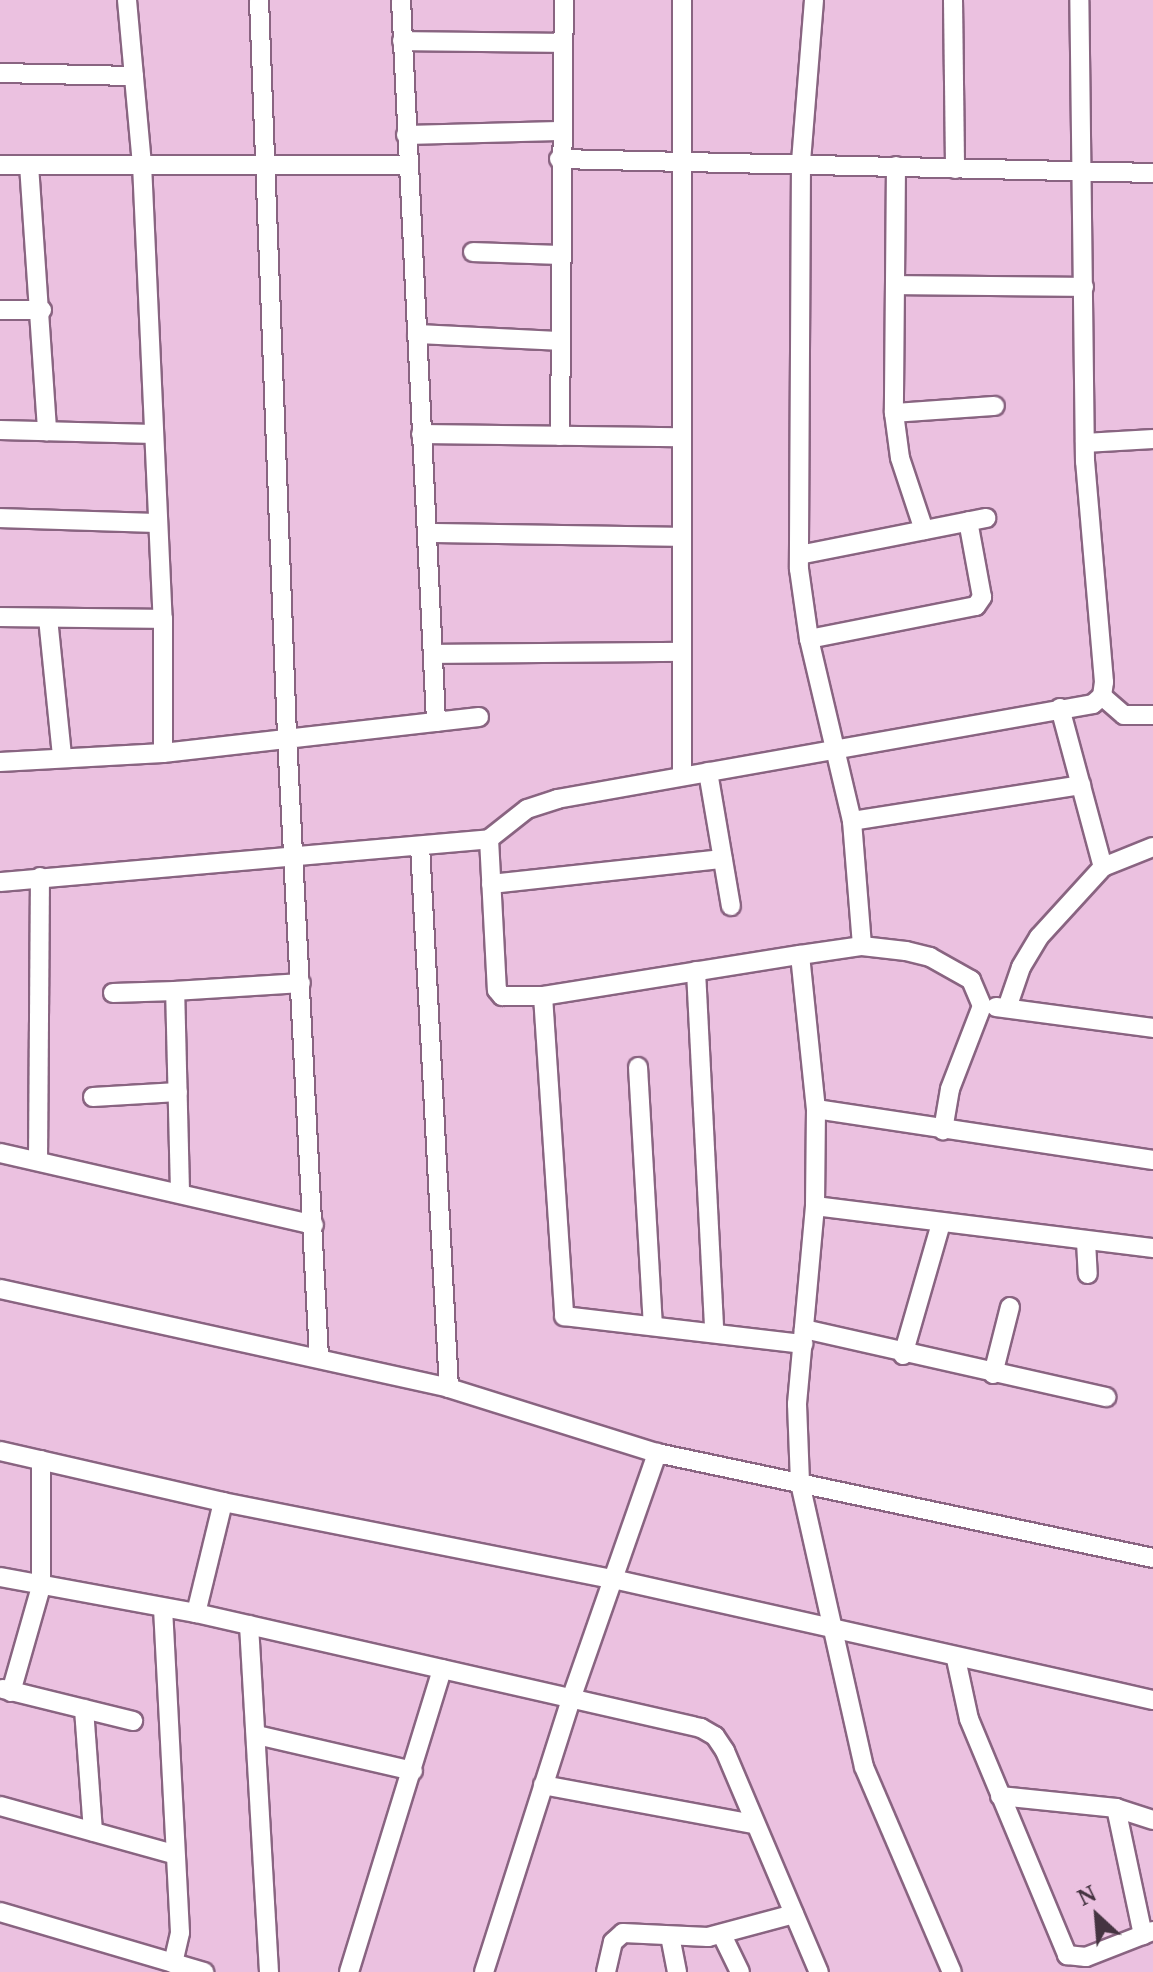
<!DOCTYPE html>
<style>
body{margin:0}
#map{position:relative;width:1153px;height:1972px;overflow:hidden;background:#ebc1e0;font-family:"Noto Serif",serif}
div>[style]{position:absolute}
[style*='--x']{left:calc(var(--x)*1px);top:calc(var(--y)*1px);width:calc(var(--w)*1px);rotate:calc(var(--a)*1deg)}
.roads{filter:drop-shadow(2px 0 #896481) drop-shadow(-2px 0 #896481) drop-shadow(0 2px #896481) drop-shadow(0 -2px #896481)}
.minor>*{height:18px;margin:-9px;padding:0 9px;transform-origin:9px;border-radius:9px;background:#fff}
span{translate:-50% -50%;white-space:nowrap;text-align:center;line-height:1.15;-webkit-text-stroke:7px #ebc1e0;paint-order:stroke}
.north{position:absolute;left:1057px;top:1876px;width:80px;height:80px;-webkit-text-stroke:6px #ebc1e0;paint-order:stroke;rotate:334deg;font-size:22px;font-weight:700;line-height:32px;text-align:center;color:#453441}
.north::after{content:'';display:block;margin:auto;width:28px;height:36px;background:#453441;clip-path:polygon(50% 0,100% 100%,50% 72%,0 100%)}
</style>
<div id="map">
<div class="roads">
<div class="minor">
<div style="--x:127;--y:0;--w:165;--a:84.8"></div>
<div style="--x:142;--y:164;--w:455;--a:87.4"></div>
<div style="--x:163;--y:619;--w:134;--a:90"></div>
<div style="--x:259;--y:0;--w:738;--a:87.82"></div>
<div style="--x:287;--y:737;--w:621;--a:87.05"></div>
<div style="--x:401;--y:0;--w:723;--a:87.22"></div>
<div style="--x:814;--y:0;--w:162;--a:94.6"></div>
<div style="--x:801;--y:161;--w:408;--a:90.3"></div>
<div style="--x:799;--y:569;--w:71;--a:81.9"></div>
<div style="--x:809;--y:639;--w:187;--a:76.7"></div>
<div style="--x:852;--y:821;--w:125;--a:85.4"></div>
<div style="--x:953;--y:0;--w:169;--a:89.3"></div>
<div style="--x:402;--y:41;--w:159;--a:0.7"></div>
<div style="--x:0;--y:73;--w:134;--a:1.3"></div>
<div style="--x:406;--y:135;--w:153;--a:-1.5"></div>
<div style="--x:559;--y:159;--w:594;--a:1.35"></div>
<div style="--x:0;--y:165;--w:407;--a:0"></div>
<div style="--x:29;--y:165;--w:267;--a:86.1"></div>
<div style="--x:896;--y:166;--w:247;--a:90.5"></div>
<div style="--x:894;--y:413;--w:45;--a:82.4"></div>
<div style="--x:900;--y:458;--w:76;--a:71.6"></div>
<div style="--x:473;--y:252;--w:86;--a:2"></div>
<div style="--x:896;--y:285;--w:188;--a:0.6"></div>
<div style="--x:0;--y:310;--w:42;--a:0"></div>
<div style="--x:417;--y:334;--w:142;--a:2.8"></div>
<div style="--x:894;--y:413;--w:101;--a:-4"></div>
<div style="--x:0;--y:430;--w:154;--a:1.5"></div>
<div style="--x:421;--y:434;--w:258;--a:0.7"></div>
<div style="--x:560;--y:436;--w:436;--a:-89.5"></div>
<div style="--x:1085;--y:443;--w:68;--a:-3.4"></div>
<div style="--x:0;--y:518;--w:155;--a:1.8"></div>
<div style="--x:428;--y:533;--w:252;--a:0.9"></div>
<div style="--x:799;--y:555;--w:191;--a:-11.2"></div>
<div style="--x:0;--y:617;--w:163;--a:0.7"></div>
<div style="--x:48;--y:618;--w:140;--a:84.2"></div>
<div style="--x:809;--y:639;--w:170;--a:-11.2"></div>
<div style="--x:976;--y:606;--w:11;--a:-56"></div>
<div style="--x:982;--y:597;--w:77;--a:-100.4"></div>
<div style="--x:433;--y:654;--w:248;--a:-0.5"></div>
<div style="--x:1102;--y:696;--w:29;--a:41"></div>
<div style="--x:1124;--y:715;--w:29;--a:0"></div>
<div style="--x:1060;--y:708;--w:165;--a:74.9"></div>
<div style="--x:0;--y:762;--w:163;--a:-3.2"></div>
<div style="--x:163;--y:753;--w:318;--a:-6.5"></div>
<div style="--x:708;--y:772;--w:136;--a:80.3"></div>
<div style="--x:682;--y:775;--w:775;--a:-90"></div>
<div style="--x:852;--y:821;--w:232;--a:-8.9"></div>
<div style="--x:489;--y:839;--w:151;--a:87"></div>
<div style="--x:497;--y:990;--w:8;--a:50"></div>
<div style="--x:502;--y:996;--w:41;--a:0"></div>
<div style="--x:543;--y:996;--w:260;--a:-9.1"></div>
<div style="--x:800;--y:955;--w:155;--a:84.1"></div>
<div style="--x:816;--y:1109;--w:97;--a:90.6"></div>
<div style="--x:815;--y:1206;--w:199;--a:95.2"></div>
<div style="--x:797;--y:1404;--w:79;--a:87.8"></div>
<div style="--x:800;--y:1483;--w:291;--a:77.3"></div>
<div style="--x:864;--y:1767;--w:223;--a:66.8"></div>
<div style="--x:420;--y:846;--w:543;--a:86.94"></div>
<div style="--x:0;--y:882;--w:491;--a:-5"></div>
<div style="--x:489;--y:839;--w:48;--a:-38.3"></div>
<div style="--x:527;--y:809;--w:32;--a:-18"></div>
<div style="--x:557;--y:799;--w:544;--a:-10.05"></div>
<div style="--x:1093;--y:704;--w:12;--a:-42"></div>
<div style="--x:1102;--y:696;--w:14;--a:-82"></div>
<div style="--x:1104;--y:682;--w:221;--a:-94.9"></div>
<div style="--x:1085;--y:462;--w:462;--a:-90.7"></div>
<div style="--x:491;--y:884;--w:233;--a:-6.2"></div>
<div style="--x:800;--y:955;--w:63;--a:-8.3"></div>
<div style="--x:862;--y:946;--w:44;--a:6.5"></div>
<div style="--x:906;--y:951;--w:25;--a:14"></div>
<div style="--x:930;--y:957;--w:47;--a:29.3"></div>
<div style="--x:971;--y:980;--w:28;--a:67"></div>
<div style="--x:982;--y:1006;--w:89;--a:111.1"></div>
<div style="--x:950;--y:1089;--w:42;--a:99.7"></div>
<div style="--x:696;--y:971;--w:361;--a:87.1"></div>
<div style="--x:113;--y:993;--w:62;--a:-1.8"></div>
<div style="--x:543;--y:996;--w:321;--a:86.2"></div>
<div style="--x:564;--y:1316;--w:241;--a:6.7"></div>
<div style="--x:996;--y:1007;--w:158;--a:7.6"></div>
<div style="--x:1007;--y:1008;--w:43;--a:-71.1"></div>
<div style="--x:1021;--y:967;--w:35;--a:-59"></div>
<div style="--x:1039;--y:937;--w:95;--a:-47.6"></div>
<div style="--x:1103;--y:867;--w:54;--a:-21.8"></div>
<div style="--x:638;--y:1067;--w:258;--a:86.7"></div>
<div style="--x:93;--y:1097;--w:85;--a:-3.4"></div>
<div style="--x:816;--y:1109;--w:341;--a:8.6"></div>
<div style="--x:0;--y:1153;--w:322;--a:12.9"></div>
<div style="--x:38;--y:1161;--w:284;--a:-89.6"></div>
<div style="--x:180;--y:1191;--w:200;--a:-91.4"></div>
<div style="--x:175;--y:991;--w:126;--a:-3.6"></div>
<div style="--x:815;--y:1206;--w:341;--a:7.1"></div>
<div style="--x:1086;--y:1241;--w:33;--a:87"></div>
<div style="--x:0;--y:1289;--w:460;--a:12.4"></div>
<div style="--x:449;--y:1388;--w:218;--a:17.4"></div>
<div style="--x:657;--y:1453;--w:507;--a:11.95"></div>
<div style="--x:804;--y:1329;--w:310;--a:12.7"></div>
<div style="--x:903;--y:1355;--w:137;--a:-73.9"></div>
<div style="--x:993;--y:1374;--w:69;--a:-75.8"></div>
<div style="--x:0;--y:1451;--w:229;--a:12.9"></div>
<div style="--x:223;--y:1502;--w:398;--a:11.2"></div>
<div style="--x:613;--y:1579;--w:553;--a:12.63"></div>
<div style="--x:0;--y:1577;--w:199;--a:10.4"></div>
<div style="--x:196;--y:1613;--w:518;--a:12.83"></div>
<div style="--x:701;--y:1728;--w:16;--a:30"></div>
<div style="--x:715;--y:1736;--w:18;--a:56"></div>
<div style="--x:725;--y:1751;--w:240;--a:67"></div>
<div style="--x:163;--y:1608;--w:325;--a:87"></div>
<div style="--x:180;--y:1933;--w:31;--a:103"></div>
<div style="--x:196;--y:1613;--w:114;--a:-76.3"></div>
<div style="--x:249;--y:1625;--w:348;--a:86.7"></div>
<div style="--x:956;--y:1659;--w:61;--a:77.8"></div>
<div style="--x:969;--y:1719;--w:256;--a:67.4"></div>
<div style="--x:1067;--y:1955;--w:19;--a:6"></div>
<div style="--x:1086;--y:1957;--w:72;--a:-21.2"></div>
<div style="--x:3;--y:1689;--w:134;--a:13.8"></div>
<div style="--x:11;--y:1692;--w:109;--a:-74.1"></div>
<div style="--x:41;--y:1587;--w:127;--a:-90"></div>
<div style="--x:84;--y:1709;--w:123;--a:85.8"></div>
<div style="--x:257;--y:1735;--w:160;--a:13"></div>
<div style="--x:543;--y:1785;--w:215;--a:10.5"></div>
<div style="--x:1000;--y:1796;--w:117;--a:5.9"></div>
<div style="--x:1116;--y:1808;--w:39;--a:18"></div>
<div style="--x:0;--y:1806;--w:180;--a:15.5"></div>
<div style="--x:1116;--y:1808;--w:130;--a:78"></div>
<div style="--x:0;--y:1912;--w:213;--a:16.4"></div>
<div style="--x:722;--y:1935;--w:41;--a:64.1"></div>
<div style="--x:670;--y:1936;--w:37;--a:79"></div>
<div style="--x:349;--y:1972;--w:317;--a:-72.9"></div>
<div style="--x:484;--y:1972;--w:287;--a:-72.3"></div>
<div style="--x:571;--y:1699;--w:261;--a:-70.7"></div>
<div style="--x:606;--y:1972;--w:31;--a:-77"></div>
<div style="--x:613;--y:1942;--w:13;--a:-42"></div>
<div style="--x:623;--y:1933;--w:85;--a:2.7"></div>
<div style="--x:708;--y:1937;--w:89;--a:-15"></div>
</div>
</div>
<div class="north">N</div>
</div>
